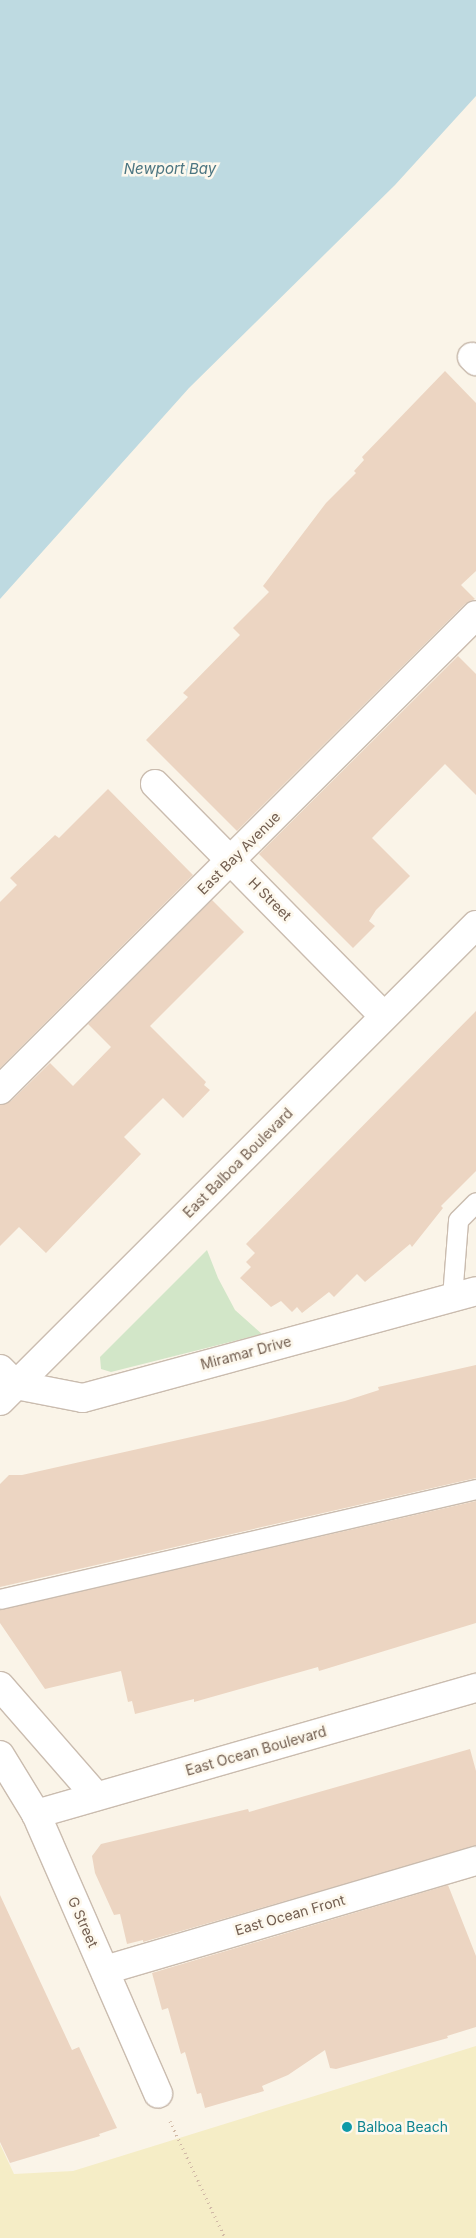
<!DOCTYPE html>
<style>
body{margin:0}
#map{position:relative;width:476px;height:2238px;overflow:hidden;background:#faf4e8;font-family:Inter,sans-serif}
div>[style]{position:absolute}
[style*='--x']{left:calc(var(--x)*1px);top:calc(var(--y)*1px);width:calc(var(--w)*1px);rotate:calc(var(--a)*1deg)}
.green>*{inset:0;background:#d2e6c8}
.sand>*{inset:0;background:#f5edc6}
.water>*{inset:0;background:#bedae1}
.building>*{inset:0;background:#ecd5c2}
.path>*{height:3px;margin-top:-1.5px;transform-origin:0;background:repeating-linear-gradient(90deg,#d1b9a6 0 1px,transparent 0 5px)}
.roads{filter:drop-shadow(1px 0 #cabcaf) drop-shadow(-1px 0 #cabcaf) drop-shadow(0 1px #cabcaf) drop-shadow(0 -1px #cabcaf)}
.lane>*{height:19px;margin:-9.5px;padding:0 9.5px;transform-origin:9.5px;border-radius:9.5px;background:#fff}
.street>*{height:28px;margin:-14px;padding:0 14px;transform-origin:14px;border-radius:14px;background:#fff}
.secondary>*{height:28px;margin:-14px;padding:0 14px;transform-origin:14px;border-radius:14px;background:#fff}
.dots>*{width:14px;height:14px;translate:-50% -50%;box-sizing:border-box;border:2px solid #fdf8ed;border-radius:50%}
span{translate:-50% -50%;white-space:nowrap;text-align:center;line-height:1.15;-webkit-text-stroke:5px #fdf8ed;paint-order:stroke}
.street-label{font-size:14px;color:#715d4f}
.culture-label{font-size:14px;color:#0d838f}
.left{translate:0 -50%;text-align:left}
.water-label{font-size:15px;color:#4b7581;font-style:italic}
</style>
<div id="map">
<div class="green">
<div style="clip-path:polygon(207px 1250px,218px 1278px,235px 1310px,262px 1334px,111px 1372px,101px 1369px,100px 1357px)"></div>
</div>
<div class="sand">
<div style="clip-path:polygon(476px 2046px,476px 2238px,0 2238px,0 2144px,14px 2174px,73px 2171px)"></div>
</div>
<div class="water">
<div style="clip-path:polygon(0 0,476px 0,476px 96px,395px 185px,189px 388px,0 599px)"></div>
</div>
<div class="building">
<div style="clip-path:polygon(445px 371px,476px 403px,476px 571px,461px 585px,475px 599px,465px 604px,237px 831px,146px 740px,188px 697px,183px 693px,240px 635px,233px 628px,269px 592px,263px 586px,326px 503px,356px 473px,354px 471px,364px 460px,362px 457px)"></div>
<div style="clip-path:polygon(458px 656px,476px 674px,476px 795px,445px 764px,372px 838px,410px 876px,376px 910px,369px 921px,375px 926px,353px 948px,259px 854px)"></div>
<div style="clip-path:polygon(108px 789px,193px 875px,0 1068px,0 902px,17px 885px,10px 878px,55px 835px,59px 838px)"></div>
<div style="clip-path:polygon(212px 900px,244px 932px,150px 1026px,206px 1082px,204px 1085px,210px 1090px,183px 1118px,163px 1098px,124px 1137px,141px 1154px,46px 1253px,19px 1227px,0 1246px,0 1105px,11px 1101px,50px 1063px,73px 1086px,111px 1047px,88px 1024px)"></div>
<div style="clip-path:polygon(476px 1011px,476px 1171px,441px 1206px,443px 1208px,412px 1247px,410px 1244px,365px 1282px,357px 1274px,334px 1297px,329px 1292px,302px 1313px,297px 1307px,292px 1312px,281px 1301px,271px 1307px,240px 1278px,251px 1267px,246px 1262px,255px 1253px,246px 1244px)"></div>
<div style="clip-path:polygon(476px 1365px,476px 1478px,0 1587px,0 1484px,9px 1475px,22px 1475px,263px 1421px,345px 1401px,379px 1390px,378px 1387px)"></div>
<div style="clip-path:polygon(476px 1501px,476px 1623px,319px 1671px,318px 1667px,194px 1702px,194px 1699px,135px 1714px,132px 1701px,128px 1702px,121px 1671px,45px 1689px,0 1623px,0 1610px)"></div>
<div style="clip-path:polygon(470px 1749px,476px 1771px,476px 1846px,143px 1942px,143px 1940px,127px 1944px,120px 1914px,114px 1915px,95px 1873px,92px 1856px,101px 1844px,248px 1809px,249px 1812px)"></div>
<div style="clip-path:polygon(448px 1885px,476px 1956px,476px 2027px,447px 2036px,448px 2038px,336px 2069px,330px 2068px,325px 2050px,288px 2075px,262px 2086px,264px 2091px,205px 2108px,201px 2093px,197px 2094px,185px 2052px,181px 2054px,168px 2008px,162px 2010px,152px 1973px)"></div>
<div style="clip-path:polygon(0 1895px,72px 2050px,79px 2047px,117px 2128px,99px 2134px,100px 2136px,10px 2163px,0 2142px)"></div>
</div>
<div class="path">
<div style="--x:170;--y:2121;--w:129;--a:64.8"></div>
</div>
<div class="roads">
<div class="lane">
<div style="--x:452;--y:1297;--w:77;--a:-85.5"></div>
<div style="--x:458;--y:1220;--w:25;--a:-45"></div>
<div style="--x:0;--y:1599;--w:489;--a:-13"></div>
</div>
<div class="street">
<div style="--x:472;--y:357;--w:6;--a:45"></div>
<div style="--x:155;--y:784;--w:326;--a:45.4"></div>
<div style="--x:0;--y:1090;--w:672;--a:-44.94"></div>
<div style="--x:0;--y:1369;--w:23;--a:45"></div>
<div style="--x:16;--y:1385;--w:68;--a:11"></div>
<div style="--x:83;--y:1398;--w:407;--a:-15.2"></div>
<div style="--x:0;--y:1686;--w:146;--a:48.9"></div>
<div style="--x:0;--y:1755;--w:69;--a:58.6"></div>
<div style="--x:36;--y:1814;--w:305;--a:66.4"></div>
<div style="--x:36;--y:1814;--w:458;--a:-16"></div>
<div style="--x:105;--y:1970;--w:387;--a:-16.4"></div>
</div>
<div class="secondary">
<div style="--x:0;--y:1401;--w:673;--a:-45"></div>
</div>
</div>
<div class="dots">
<div style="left:347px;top:2127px;background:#0f9aa8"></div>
</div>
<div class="street-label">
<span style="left:239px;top:853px;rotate:-45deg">East Bay Avenue</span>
<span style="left:270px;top:899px;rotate:45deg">H Street</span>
<span style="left:238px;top:1163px;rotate:-45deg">East Balboa Boulevard</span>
<span style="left:246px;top:1353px;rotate:-15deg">Miramar Drive</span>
<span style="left:256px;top:1751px;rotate:-16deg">East Ocean Boulevard</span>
<span style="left:290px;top:1915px;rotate:-16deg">East Ocean Front</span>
<span style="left:83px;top:1922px;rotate:66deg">G Street</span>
</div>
<div class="culture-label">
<span class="left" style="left:357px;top:2127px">Balboa Beach</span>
</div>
<div class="water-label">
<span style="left:170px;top:169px">Newport Bay</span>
</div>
</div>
